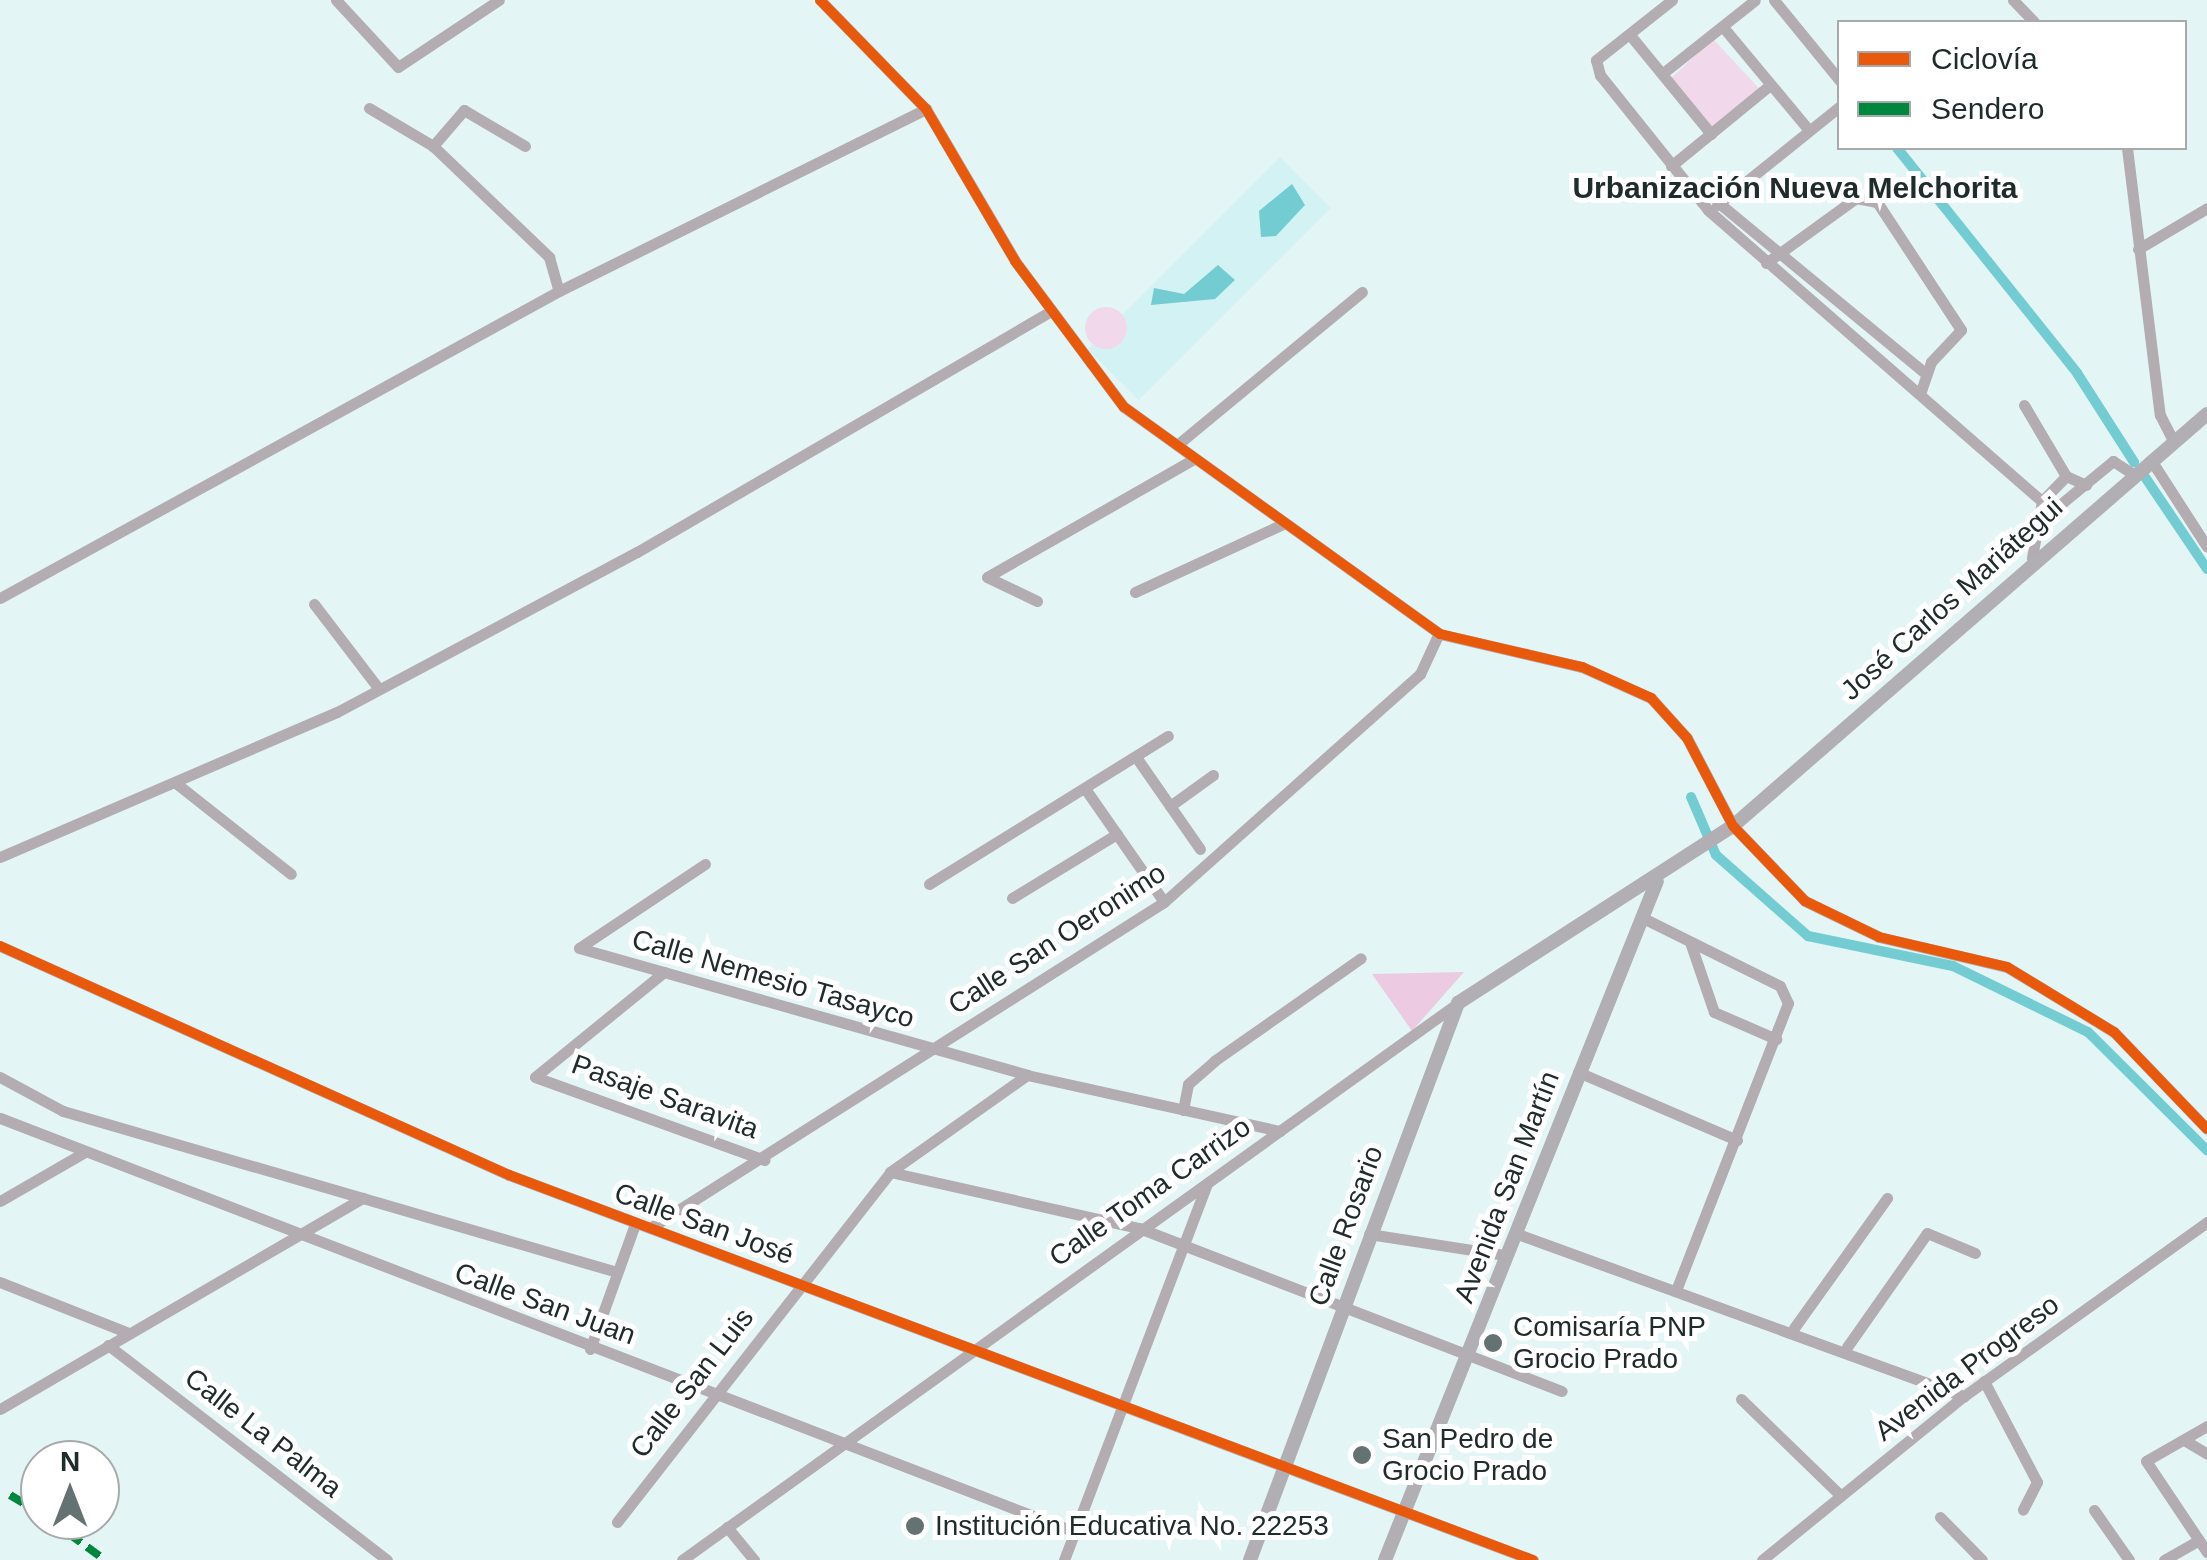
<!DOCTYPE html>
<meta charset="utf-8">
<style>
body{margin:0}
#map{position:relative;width:2207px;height:1560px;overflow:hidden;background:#e4f5f5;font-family:Helvetica,sans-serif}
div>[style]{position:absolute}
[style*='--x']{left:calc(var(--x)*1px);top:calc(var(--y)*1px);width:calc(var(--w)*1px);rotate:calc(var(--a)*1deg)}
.built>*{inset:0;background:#d3f2f3;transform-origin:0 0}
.green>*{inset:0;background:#f1d8eb;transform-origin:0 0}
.round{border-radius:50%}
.forest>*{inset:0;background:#ebcae2}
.water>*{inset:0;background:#73ccd1}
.canal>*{height:10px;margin:-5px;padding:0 5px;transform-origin:5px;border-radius:5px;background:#73ccd1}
.minor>*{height:11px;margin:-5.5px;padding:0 5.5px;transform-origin:5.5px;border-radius:5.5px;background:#b3acb1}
.major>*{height:14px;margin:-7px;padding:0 7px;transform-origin:7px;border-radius:7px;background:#b1aeb4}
.quiet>*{height:8px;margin-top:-4px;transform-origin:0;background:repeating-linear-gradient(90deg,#00873e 0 15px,transparent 0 23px)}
.cycleway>*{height:10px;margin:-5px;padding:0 5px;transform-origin:5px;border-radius:5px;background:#e8590c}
.dots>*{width:28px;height:28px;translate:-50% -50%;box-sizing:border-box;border:5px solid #fff;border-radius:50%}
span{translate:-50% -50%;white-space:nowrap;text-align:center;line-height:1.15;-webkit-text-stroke:10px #fff;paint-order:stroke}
.street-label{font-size:28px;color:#202b2c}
.poi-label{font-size:28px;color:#202b2c}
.left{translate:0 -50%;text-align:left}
.neighbourhood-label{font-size:30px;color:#202b2c;font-weight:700}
.legend{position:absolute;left:1837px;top:20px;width:350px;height:130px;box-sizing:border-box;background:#fff;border:2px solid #a6aaab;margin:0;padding:12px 18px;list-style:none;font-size:30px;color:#202b2c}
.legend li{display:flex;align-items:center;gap:20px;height:50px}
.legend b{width:50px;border:2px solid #a6aaab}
.north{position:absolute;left:20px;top:1440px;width:100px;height:100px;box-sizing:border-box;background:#fff;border:2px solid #a6aaab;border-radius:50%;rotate:0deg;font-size:28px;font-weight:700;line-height:40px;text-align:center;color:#202b2c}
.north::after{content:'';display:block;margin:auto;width:35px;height:45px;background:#657272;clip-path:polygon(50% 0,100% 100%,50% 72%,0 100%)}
</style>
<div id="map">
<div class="built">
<div style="left:1280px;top:157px;width:72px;height:272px;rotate:45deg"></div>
</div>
<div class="green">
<div style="left:1713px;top:39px;width:67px;height:63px;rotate:47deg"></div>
<div class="round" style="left:1085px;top:307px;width:42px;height:42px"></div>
</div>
<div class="forest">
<div style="clip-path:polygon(1464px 972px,1412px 1031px,1372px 974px)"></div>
</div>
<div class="water">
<div style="clip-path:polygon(1292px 184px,1305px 205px,1276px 236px,1261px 237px,1259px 211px)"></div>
<div style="clip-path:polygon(1218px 265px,1235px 280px,1215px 299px,1151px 305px,1154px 288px,1184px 294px)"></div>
</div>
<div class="canal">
<div style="--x:1897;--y:148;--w:288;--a:51.3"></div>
<div style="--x:2077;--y:373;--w:106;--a:57.4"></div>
<div style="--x:2145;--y:477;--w:111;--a:56"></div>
<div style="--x:1691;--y:797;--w:63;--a:66.7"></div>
<div style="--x:1716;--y:855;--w:123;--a:41.4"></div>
<div style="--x:1808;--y:936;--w:148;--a:11.7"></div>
<div style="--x:1953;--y:966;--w:150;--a:26.1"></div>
<div style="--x:2088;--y:1032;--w:168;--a:44.8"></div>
</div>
<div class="minor">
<div style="--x:336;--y:0;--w:91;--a:47.2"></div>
<div style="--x:398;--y:67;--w:121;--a:-33.6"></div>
<div style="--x:820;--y:0;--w:152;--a:45.8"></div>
<div style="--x:926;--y:109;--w:176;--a:59.6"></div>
<div style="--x:1015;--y:261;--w:182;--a:53.3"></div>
<div style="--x:1124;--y:407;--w:389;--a:35.7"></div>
<div style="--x:1440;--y:634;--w:146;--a:13.1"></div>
<div style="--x:1582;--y:667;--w:76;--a:24.2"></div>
<div style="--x:1651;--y:698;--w:54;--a:48"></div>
<div style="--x:1687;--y:738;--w:99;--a:62.4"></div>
<div style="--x:1733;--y:826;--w:104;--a:46.2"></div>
<div style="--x:1805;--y:901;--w:82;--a:25.9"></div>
<div style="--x:1879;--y:937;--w:131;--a:13.2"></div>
<div style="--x:2007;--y:967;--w:125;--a:31.3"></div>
<div style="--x:2114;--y:1032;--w:134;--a:46.2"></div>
<div style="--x:1672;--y:0;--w:97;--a:141.7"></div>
<div style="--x:1596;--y:60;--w:16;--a:75"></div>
<div style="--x:1600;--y:75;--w:173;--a:51.3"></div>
<div style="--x:1708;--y:210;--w:443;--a:41.1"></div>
<div style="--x:2042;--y:501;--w:58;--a:100"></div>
<div style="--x:1774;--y:0;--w:104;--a:50.8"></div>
<div style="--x:2013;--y:0;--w:30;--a:46"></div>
<div style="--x:1723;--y:27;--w:133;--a:50.2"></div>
<div style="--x:1630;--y:35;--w:128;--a:50.7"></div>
<div style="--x:1663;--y:73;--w:117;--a:-38.4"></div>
<div style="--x:369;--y:108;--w:74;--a:30.7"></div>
<div style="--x:525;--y:146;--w:71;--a:-149.5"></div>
<div style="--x:464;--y:110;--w:48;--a:130.7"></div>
<div style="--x:433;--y:146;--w:161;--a:43.7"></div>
<div style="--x:549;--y:257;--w:35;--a:74"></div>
<div style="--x:2127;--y:148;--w:269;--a:83"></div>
<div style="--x:2160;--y:415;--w:29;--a:63"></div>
<div style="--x:1671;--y:166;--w:128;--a:-39.3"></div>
<div style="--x:1720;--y:204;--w:266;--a:39.5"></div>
<div style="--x:1717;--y:205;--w:158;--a:-38.8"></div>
<div style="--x:2138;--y:249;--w:80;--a:-30.7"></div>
<div style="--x:1766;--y:263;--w:111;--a:-35.8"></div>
<div style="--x:1856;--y:198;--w:21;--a:11"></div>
<div style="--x:1877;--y:202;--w:153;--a:56.7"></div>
<div style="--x:1961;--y:330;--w:44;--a:133.2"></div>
<div style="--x:1931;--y:362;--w:31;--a:109"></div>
<div style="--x:2024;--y:405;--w:82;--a:59.4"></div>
<div style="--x:2066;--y:476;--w:22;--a:24"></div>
<div style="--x:1177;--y:445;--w:240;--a:-39.6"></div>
<div style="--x:2151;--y:460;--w:103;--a:57.2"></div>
<div style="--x:2042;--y:501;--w:35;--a:-46"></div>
<div style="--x:2039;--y:522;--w:96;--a:-39.5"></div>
<div style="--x:2113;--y:461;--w:24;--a:33"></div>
<div style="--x:1135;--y:592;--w:163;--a:-24.7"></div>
<div style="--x:0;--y:598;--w:638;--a:-28.78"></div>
<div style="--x:559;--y:291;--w:410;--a:-26.4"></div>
<div style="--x:1037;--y:601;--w:55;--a:-154.4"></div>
<div style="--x:987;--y:577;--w:236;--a:-29.7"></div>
<div style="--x:314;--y:604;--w:107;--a:52.6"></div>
<div style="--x:1136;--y:757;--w:112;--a:55.2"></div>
<div style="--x:177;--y:784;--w:145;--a:38.3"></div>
<div style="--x:1086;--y:790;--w:136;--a:55.1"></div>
<div style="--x:1170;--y:806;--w:53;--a:-35.8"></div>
<div style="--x:0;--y:857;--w:367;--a:-23.3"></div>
<div style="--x:337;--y:712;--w:340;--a:-28.1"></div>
<div style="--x:637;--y:552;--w:478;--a:-30.2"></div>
<div style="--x:705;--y:864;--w:151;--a:146.3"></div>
<div style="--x:579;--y:948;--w:466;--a:15.8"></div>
<div style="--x:1027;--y:1075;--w:259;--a:12.5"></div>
<div style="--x:929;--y:884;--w:281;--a:-31.8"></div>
<div style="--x:1012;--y:898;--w:123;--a:-31.4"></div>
<div style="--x:1641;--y:917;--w:155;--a:26.4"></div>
<div style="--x:1780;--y:986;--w:19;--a:65"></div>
<div style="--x:1788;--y:1003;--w:305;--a:111.3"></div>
<div style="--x:1690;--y:942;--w:74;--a:71.1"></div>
<div style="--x:1714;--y:1012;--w:68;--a:23.5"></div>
<div style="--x:0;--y:946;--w:558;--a:24.22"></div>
<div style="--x:509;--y:1175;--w:1094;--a:20.61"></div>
<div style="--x:664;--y:972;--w:166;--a:140.9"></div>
<div style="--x:535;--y:1077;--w:244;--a:19.9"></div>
<div style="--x:1578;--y:1072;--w:173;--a:23.2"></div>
<div style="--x:0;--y:1077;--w:72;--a:28.4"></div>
<div style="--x:63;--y:1111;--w:577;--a:16.2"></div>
<div style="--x:1183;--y:1110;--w:26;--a:-79"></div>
<div style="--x:1188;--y:1084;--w:35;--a:-41"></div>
<div style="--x:1214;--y:1061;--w:179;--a:-35"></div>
<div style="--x:0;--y:1118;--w:1152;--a:21.06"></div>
<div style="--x:890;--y:1172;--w:255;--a:12.7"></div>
<div style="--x:1139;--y:1228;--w:453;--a:21.1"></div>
<div style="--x:0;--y:1201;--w:98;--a:-30"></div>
<div style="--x:650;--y:1228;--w:609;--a:-32.38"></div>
<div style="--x:1164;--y:902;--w:343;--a:-41.7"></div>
<div style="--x:1420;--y:674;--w:45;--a:-65.1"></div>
<div style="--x:1515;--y:1233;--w:478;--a:20"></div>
<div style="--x:1369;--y:1234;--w:138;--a:8.8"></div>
<div style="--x:0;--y:1282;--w:136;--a:21.6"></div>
<div style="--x:1794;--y:1328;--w:160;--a:-54.4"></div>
<div style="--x:108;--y:1345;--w:352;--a:37.6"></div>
<div style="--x:1847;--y:1347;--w:139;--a:-54.9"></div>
<div style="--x:1927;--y:1233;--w:52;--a:22.6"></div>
<div style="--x:590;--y:1349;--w:133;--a:-70.2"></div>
<div style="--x:1984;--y:1381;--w:114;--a:62.3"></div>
<div style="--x:2037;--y:1482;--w:31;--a:117"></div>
<div style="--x:1741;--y:1399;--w:139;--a:44.1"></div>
<div style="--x:0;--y:1409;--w:420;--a:-30.2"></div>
<div style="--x:2207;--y:1426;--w:70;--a:150.2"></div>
<div style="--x:2146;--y:1461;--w:110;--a:56.2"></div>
<div style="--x:2184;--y:1440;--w:27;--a:31"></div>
<div style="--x:2094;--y:1510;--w:61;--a:55"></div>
<div style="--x:1940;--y:1517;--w:60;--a:45.7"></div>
<div style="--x:617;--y:1522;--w:444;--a:-52"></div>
<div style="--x:890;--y:1172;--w:168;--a:-35.3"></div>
<div style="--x:727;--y:1527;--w:43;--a:50.7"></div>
<div style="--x:682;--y:1560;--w:955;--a:-35.67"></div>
<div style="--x:1064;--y:1560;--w:402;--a:-69.2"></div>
<div style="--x:1762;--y:1560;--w:260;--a:-39.1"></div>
<div style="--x:1964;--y:1396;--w:299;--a:-35.6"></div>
<div style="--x:2164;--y:1560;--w:40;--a:-29.7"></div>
</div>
<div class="major">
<div style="--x:1250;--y:1560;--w:595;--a:-69.52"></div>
<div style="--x:1458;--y:1003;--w:327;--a:-32.8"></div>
<div style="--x:1733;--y:826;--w:628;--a:-41"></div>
<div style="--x:1385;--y:1560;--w:731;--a:-68.17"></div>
</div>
<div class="quiet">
<div style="--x:10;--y:1495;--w:35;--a:31"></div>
<div style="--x:50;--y:1520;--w:68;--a:36"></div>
</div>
<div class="cycleway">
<div style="--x:820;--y:0;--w:152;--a:45.8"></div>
<div style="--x:926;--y:109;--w:176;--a:59.6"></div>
<div style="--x:1015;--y:261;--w:182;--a:53.3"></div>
<div style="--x:1124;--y:407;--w:389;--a:35.7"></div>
<div style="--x:1440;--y:634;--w:146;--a:13.1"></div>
<div style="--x:1582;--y:667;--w:76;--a:24.2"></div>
<div style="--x:1651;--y:698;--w:54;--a:48"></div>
<div style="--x:1687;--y:738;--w:99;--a:62.4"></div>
<div style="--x:1733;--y:826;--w:104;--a:46.2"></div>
<div style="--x:1805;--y:901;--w:82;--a:25.9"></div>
<div style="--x:1879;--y:937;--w:131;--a:13.2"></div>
<div style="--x:2007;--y:967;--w:125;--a:31.3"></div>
<div style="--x:2114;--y:1032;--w:134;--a:46.2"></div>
<div style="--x:0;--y:946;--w:558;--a:24.22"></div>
<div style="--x:509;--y:1175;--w:1094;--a:20.61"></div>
</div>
<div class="dots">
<div style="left:1493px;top:1343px;background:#657272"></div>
<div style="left:1362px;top:1455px;background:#657272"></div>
<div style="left:915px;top:1526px;background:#657272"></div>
</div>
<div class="street-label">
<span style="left:1952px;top:599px;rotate:-42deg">José Carlos Mariátegui</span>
<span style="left:1057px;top:939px;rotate:-33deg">Calle San Oeronimo</span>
<span style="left:773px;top:979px;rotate:16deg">Calle Nemesio Tasayco</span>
<span style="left:665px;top:1097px;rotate:20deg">Pasaje Saravita</span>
<span style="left:1507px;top:1187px;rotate:-69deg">Avenida San Martín</span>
<span style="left:1150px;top:1192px;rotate:-35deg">Calle Toma Carrizo</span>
<span style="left:704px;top:1224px;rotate:20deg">Calle San José</span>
<span style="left:1346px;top:1226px;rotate:-70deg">Calle Rosario</span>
<span style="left:545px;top:1304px;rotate:20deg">Calle San Juan</span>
<span style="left:1967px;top:1368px;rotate:-37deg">Avenida Progreso</span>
<span style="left:692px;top:1383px;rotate:-52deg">Calle San Luis</span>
<span style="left:263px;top:1433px;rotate:38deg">Calle La Palma</span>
</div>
<div class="poi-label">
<span class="left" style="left:1513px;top:1343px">Comisaría PNP<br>Grocio Prado</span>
<span class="left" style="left:1382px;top:1455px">San Pedro de<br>Grocio Prado</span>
<span class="left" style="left:935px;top:1526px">Institución Educativa No. 22253</span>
</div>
<div class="neighbourhood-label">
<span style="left:1795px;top:188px">Urbanización Nueva Melchorita</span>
</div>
<ul class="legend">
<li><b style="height:12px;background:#e8590c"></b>Ciclovía</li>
<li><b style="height:12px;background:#00873e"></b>Sendero</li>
</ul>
<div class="north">N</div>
</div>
